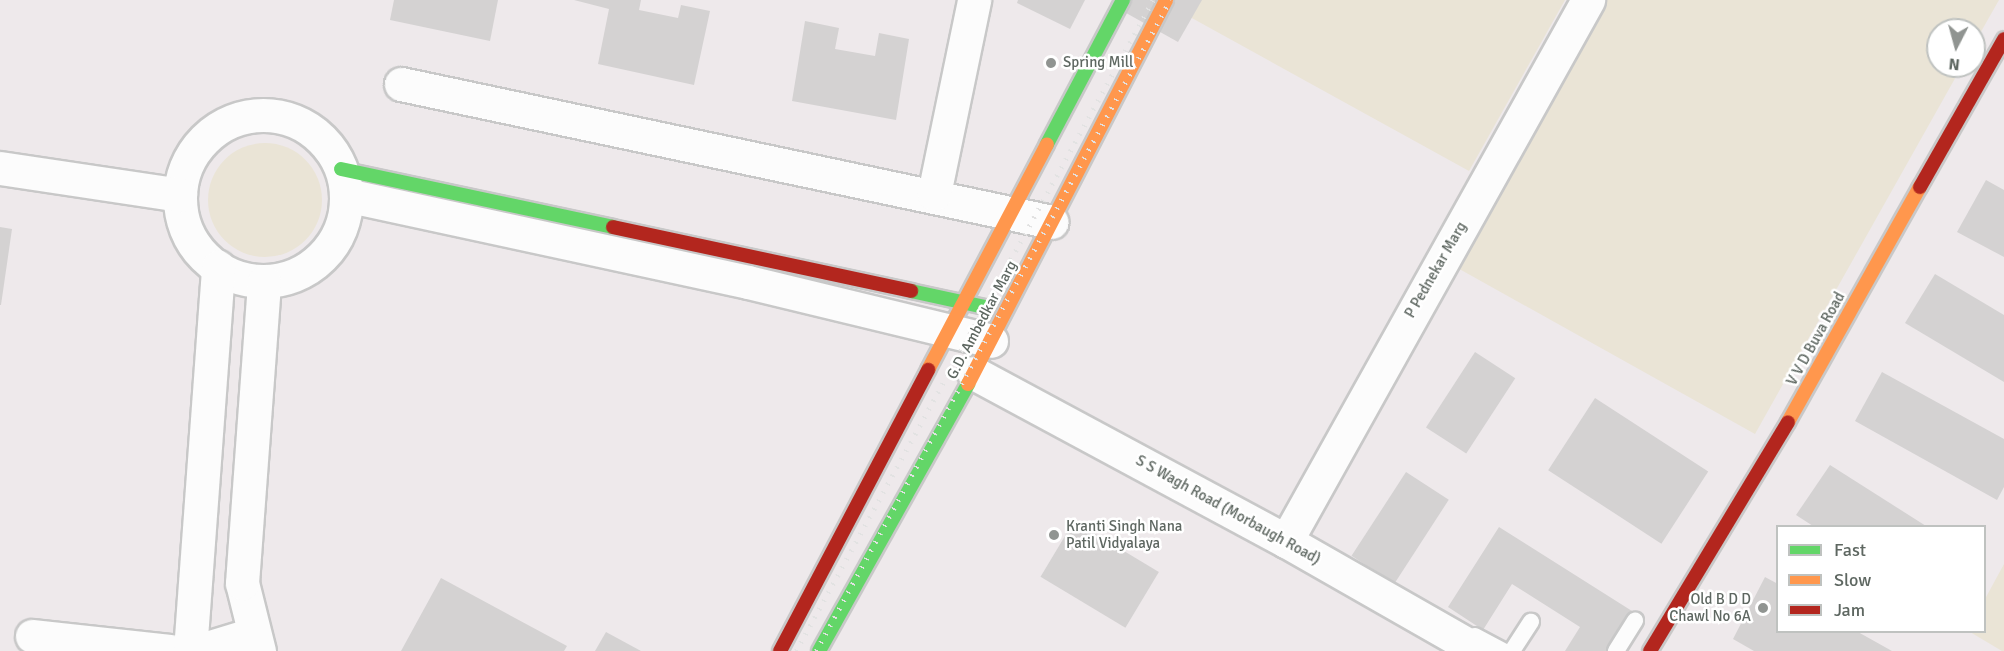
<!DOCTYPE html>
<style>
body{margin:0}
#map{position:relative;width:2004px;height:651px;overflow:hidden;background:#eee9eb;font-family:Signika,sans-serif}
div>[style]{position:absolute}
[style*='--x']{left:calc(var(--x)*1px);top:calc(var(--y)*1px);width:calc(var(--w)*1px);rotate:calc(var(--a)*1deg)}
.green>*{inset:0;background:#eae4d6}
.round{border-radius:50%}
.building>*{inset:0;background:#d4d2d2;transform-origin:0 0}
.roads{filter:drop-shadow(2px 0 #c8c8c8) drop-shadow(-2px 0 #c8c8c8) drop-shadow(0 2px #c8c8c8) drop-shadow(0 -2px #c8c8c8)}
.lane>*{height:16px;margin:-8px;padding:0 8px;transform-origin:8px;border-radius:8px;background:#fcfcfc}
.street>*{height:33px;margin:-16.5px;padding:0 16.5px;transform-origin:16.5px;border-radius:16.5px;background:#fcfcfc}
.street>.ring{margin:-16.5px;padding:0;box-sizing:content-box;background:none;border:33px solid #fcfcfc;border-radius:50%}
.fast>*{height:14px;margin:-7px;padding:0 7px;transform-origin:7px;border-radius:7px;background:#63d668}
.slow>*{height:14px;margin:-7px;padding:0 7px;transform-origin:7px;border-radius:7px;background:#ff974d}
.jam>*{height:14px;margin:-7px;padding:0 7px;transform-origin:7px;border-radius:7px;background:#b3261e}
.rail>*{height:4.5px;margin-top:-2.25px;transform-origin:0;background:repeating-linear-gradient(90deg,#e2e2e2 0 1.5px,transparent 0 9.5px)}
.dots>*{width:16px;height:16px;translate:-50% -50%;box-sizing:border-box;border:3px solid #fff;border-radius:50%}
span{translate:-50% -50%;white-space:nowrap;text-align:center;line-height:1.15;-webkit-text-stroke:5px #fff;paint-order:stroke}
.poi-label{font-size:15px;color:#5e6761}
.left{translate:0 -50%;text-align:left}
.right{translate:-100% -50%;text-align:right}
.street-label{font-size:15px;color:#5e6761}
.legend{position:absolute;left:1776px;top:525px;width:210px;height:108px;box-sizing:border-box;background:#fff;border:2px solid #bfc2c0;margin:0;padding:8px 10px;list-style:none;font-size:18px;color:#5e6761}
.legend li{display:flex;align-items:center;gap:12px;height:30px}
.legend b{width:30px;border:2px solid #bfc2c0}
.north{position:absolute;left:1926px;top:18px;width:60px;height:60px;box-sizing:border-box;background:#fff;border:2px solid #bfc2c0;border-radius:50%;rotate:186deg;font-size:16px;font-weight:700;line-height:24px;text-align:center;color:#5e6761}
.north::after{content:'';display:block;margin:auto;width:21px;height:27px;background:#909491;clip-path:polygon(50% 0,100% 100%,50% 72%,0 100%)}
</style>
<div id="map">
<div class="green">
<div style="clip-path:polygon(1200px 0,1565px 0,1469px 171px,1190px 17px)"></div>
<div style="clip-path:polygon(1605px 0,1999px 0,1974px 44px,1974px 30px,1938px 30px,1938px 66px,1962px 66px,1755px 434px,1454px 266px)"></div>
<div class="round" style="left:208px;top:143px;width:114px;height:114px"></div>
<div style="clip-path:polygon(2004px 564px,2004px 651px,2002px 651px,1970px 632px,1984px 632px,1985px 599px)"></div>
</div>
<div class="building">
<div style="clip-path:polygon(394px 0,498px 0,490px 41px,390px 20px)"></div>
<div style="clip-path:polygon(641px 0,639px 10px,678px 18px,681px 5px,710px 11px,694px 85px,598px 64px,609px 9px,574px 0)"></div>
<div style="clip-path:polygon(1018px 0,1085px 0,1070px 29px,1017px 3px)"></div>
<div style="clip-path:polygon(1112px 0,1202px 0,1178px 42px,1110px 4px)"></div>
<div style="clip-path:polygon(805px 21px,839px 28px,835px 49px,875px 56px,879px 33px,909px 39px,896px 120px,792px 101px)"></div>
<div style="clip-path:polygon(1986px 180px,2004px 190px,2004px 257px,1957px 232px)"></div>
<div style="clip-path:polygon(0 227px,12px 229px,1px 305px,0 305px)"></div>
<div style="clip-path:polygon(1935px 274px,2004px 315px,2004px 382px,1905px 323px)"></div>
<div style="left:1475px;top:352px;width:48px;height:90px;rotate:33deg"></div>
<div style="clip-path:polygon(1882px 372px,2004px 439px,2004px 487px,1997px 500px,1855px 421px)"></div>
<div style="left:1595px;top:398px;width:135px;height:86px;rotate:33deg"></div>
<div style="clip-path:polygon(1830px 465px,1926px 526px,1813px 526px,1796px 515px)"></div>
<div style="left:1406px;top:472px;width:51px;height:100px;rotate:33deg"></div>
<div style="left:1074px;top:521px;width:99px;height:65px;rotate:31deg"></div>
<div style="clip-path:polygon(1499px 527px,1632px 611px,1606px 651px,1565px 651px,1580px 627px,1512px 584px,1483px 630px,1448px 607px)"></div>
<div style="clip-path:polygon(1765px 577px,1778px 584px,1778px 632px,1858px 632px,1892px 651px,1754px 651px,1733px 639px)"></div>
<div style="clip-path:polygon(441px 578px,567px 646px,564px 651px,401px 651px)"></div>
<div style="clip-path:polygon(606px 632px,641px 651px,595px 651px)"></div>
</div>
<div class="roads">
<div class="lane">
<div style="--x:1475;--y:636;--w:32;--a:28"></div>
<div style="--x:1512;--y:651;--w:35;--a:-57"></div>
<div style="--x:1616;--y:651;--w:36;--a:-58"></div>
</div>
<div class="street">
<div style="--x:401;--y:84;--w:665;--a:11.97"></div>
<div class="ring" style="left:180px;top:115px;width:133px;height:133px"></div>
<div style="--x:0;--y:168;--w:182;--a:8.5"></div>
<div style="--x:934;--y:194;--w:198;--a:-78.3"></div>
<div style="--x:346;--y:195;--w:411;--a:12.2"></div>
<div style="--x:748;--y:282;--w:250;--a:13.6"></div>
<div style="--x:974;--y:373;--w:354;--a:28.3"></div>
<div style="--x:1286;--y:541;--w:222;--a:29.7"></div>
<div style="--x:1286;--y:541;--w:620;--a:-60.83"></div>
<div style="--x:32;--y:636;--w:138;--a:6.2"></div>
<div style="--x:190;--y:651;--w:385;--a:-85.8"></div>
<div style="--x:197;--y:651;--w:59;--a:-16.9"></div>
<div style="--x:259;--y:651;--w:70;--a:-104"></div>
<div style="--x:242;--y:583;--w:302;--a:-85.8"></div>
</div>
<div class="fast">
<div style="--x:1047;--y:144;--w:163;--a:-62.2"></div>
<div style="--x:341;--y:169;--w:278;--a:12"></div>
<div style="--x:911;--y:291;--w:76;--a:12.2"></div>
<div style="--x:819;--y:651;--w:306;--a:-60.8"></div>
</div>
<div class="slow">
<div style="--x:928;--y:370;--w:255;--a:-62.2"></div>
<div style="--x:968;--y:384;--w:432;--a:-62.7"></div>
<div style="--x:1788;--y:422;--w:270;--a:-60.7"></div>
</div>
<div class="jam">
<div style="--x:1920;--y:187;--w:170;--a:-60.4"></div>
<div style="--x:613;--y:227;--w:305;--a:12.1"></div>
<div style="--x:780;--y:651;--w:318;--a:-62.2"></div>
<div style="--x:1650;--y:651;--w:267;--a:-58.9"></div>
</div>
</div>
<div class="rail">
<div style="--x:796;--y:651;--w:742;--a:-61.26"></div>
<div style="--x:816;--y:651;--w:741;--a:-61.46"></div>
</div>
<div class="dots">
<div style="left:1051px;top:63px;background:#909491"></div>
<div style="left:1054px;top:535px;background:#909491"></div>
<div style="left:1763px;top:608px;background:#909491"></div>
</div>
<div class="poi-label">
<span class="left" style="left:1063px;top:63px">Spring Mill</span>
<span class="left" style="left:1066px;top:535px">Kranti Singh Nana<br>Patil Vidyalaya</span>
<span class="right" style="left:1751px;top:608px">Old B D D<br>Chawl No 6A</span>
</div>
<div class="street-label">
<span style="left:1436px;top:270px;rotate:-60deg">P Pednekar Marg</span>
<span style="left:982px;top:320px;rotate:-62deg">G.D. Ambedkar Marg</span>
<span style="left:1816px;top:339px;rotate:-61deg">V V D Buva Road</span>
<span style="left:1228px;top:510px;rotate:29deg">S S Wagh Road (Morbaugh Road)</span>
</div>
<ul class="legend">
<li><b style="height:8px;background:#63d668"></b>Fast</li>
<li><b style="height:8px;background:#ff974d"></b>Slow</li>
<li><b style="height:8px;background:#b3261e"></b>Jam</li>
</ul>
<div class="north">N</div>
</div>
